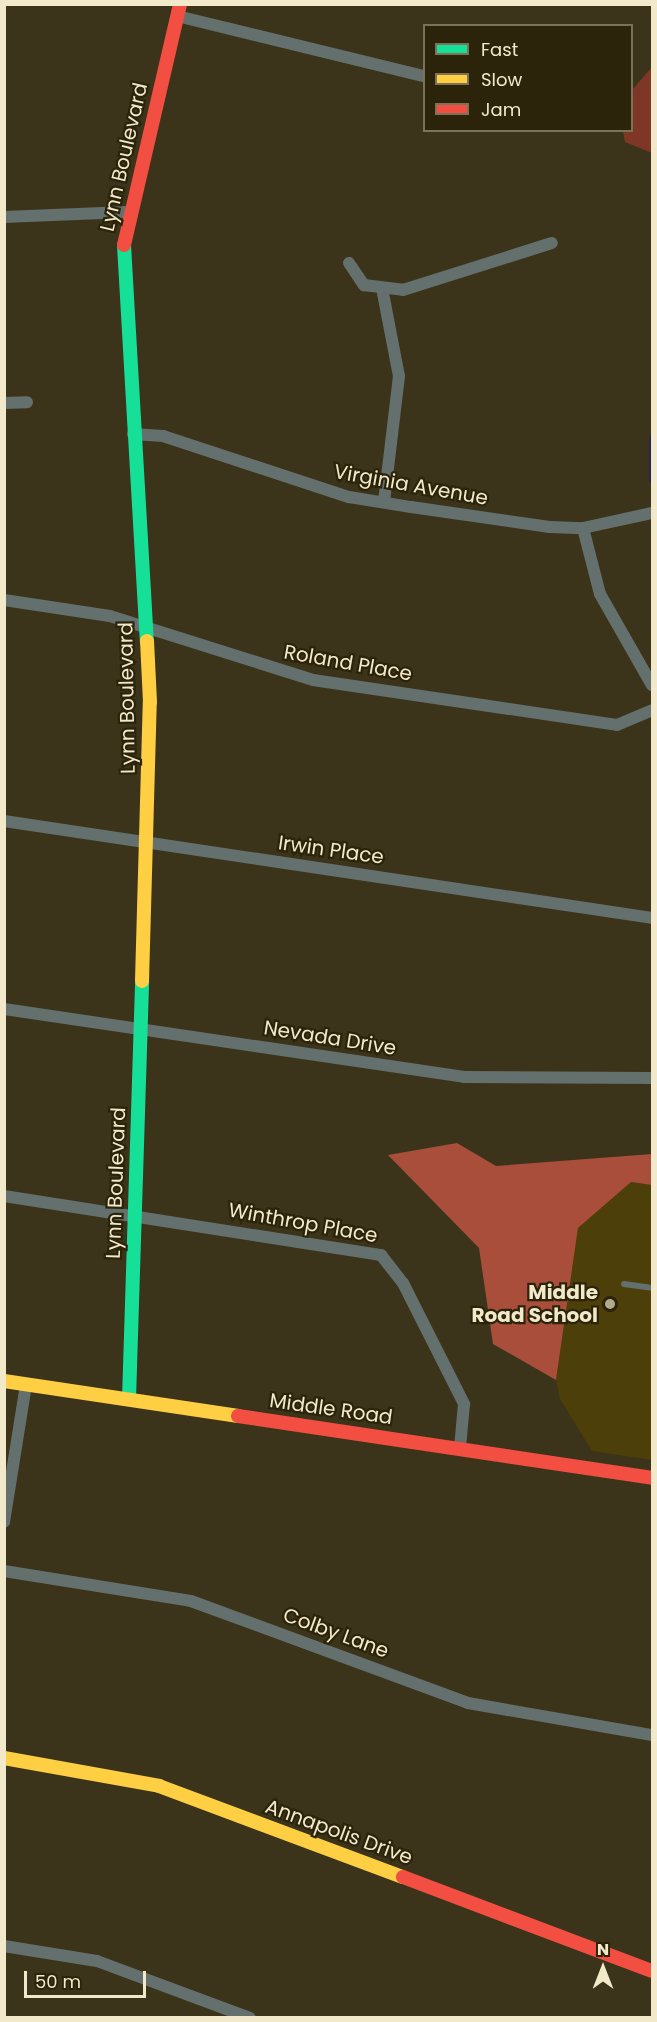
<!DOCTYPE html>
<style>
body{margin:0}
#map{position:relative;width:657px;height:2022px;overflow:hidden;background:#3b341a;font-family:Poppins,sans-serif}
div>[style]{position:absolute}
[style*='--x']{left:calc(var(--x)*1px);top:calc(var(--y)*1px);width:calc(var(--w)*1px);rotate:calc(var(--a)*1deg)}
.built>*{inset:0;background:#4d3f0a}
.green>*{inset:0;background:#7e3626}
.forest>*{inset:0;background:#a84e3a}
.stream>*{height:4.5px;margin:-2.25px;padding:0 2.25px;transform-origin:2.25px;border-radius:2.25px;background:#1d2068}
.lane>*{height:6px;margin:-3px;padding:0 3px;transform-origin:3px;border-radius:3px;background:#64706d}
.street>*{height:12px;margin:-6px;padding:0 6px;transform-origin:6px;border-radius:6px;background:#64706d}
.fast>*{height:14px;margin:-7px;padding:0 7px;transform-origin:7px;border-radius:7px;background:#16e098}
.slow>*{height:14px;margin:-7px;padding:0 7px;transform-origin:7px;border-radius:7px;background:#ffcf43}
.jam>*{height:14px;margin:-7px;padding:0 7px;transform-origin:7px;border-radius:7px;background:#f24e42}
.dots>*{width:16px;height:16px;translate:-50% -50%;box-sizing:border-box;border:3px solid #2b230a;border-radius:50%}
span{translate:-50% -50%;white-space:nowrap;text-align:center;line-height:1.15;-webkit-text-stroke:4.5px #2b230a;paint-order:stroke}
.street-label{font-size:20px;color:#f2e9cb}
.poi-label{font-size:20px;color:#f2e9cb;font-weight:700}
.right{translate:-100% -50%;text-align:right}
.frame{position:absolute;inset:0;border:6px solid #f2e9cb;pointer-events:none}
.legend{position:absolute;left:423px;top:24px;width:210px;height:108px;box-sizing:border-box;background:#2b230a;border:2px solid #7b7257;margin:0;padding:8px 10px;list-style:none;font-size:18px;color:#f2e9cb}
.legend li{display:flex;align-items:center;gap:12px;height:30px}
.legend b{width:30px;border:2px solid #7b7257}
.north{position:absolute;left:573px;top:1938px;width:60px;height:60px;-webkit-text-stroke:4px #2b230a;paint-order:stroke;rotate:0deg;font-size:16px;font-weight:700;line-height:24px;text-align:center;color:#f2e9cb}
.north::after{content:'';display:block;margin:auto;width:21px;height:27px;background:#f2e9cb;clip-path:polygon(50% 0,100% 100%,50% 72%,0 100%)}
.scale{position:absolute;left:24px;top:1971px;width:122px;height:27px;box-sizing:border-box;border:3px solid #f2e9cb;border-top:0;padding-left:8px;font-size:18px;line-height:21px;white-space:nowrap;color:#f2e9cb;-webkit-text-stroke:4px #2b230a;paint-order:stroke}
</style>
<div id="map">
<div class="built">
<div style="clip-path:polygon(631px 1182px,652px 1185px,652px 1460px,592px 1451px,560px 1399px,556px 1380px,578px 1228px)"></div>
</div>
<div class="green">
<div style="clip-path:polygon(652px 67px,652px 153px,625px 142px,623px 131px,632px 130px,632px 90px)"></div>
</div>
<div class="forest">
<div style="clip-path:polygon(457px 1143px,496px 1166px,652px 1154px,652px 1185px,631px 1182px,578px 1228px,556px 1380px,493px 1344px,479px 1248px,388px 1155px)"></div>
</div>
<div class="stream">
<div style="--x:652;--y:437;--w:43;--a:90"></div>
</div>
<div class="lane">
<div style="--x:624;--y:1284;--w:28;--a:8"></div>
</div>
<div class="street">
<div style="--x:177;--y:16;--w:254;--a:13.7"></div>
<div style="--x:4;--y:217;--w:123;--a:-2.3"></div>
<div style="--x:349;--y:263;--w:27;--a:56"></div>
<div style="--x:364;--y:285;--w:39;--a:7"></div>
<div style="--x:403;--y:290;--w:156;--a:-17.5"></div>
<div style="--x:382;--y:288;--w:90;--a:79.1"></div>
<div style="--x:399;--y:376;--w:126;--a:96.8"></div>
<div style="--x:4;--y:403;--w:23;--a:-2"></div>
<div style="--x:133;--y:434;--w:30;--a:4"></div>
<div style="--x:163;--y:436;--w:196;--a:18.2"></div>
<div style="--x:349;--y:497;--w:63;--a:9.2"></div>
<div style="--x:411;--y:507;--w:140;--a:8.2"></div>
<div style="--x:550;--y:527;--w:33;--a:2"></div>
<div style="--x:583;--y:528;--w:71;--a:-12.3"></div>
<div style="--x:583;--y:528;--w:68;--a:75.6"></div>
<div style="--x:600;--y:594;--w:105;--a:60.3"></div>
<div style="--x:4;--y:600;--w:107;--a:8.6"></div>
<div style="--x:110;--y:616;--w:213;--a:17.5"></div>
<div style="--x:313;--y:680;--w:307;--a:8.4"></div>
<div style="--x:617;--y:725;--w:38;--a:-23"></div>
<div style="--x:4;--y:821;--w:655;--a:8.51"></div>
<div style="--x:4;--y:1009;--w:465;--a:8.4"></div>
<div style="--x:464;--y:1077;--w:188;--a:0.3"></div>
<div style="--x:4;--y:1196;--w:382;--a:8.9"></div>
<div style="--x:381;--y:1255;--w:36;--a:52"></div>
<div style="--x:403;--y:1283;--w:136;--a:63.2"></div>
<div style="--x:464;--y:1404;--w:44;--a:95.2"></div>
<div style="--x:4;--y:1522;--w:140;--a:-80.9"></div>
<div style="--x:4;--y:1571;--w:189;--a:9.1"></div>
<div style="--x:191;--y:1601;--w:295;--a:20.2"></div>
<div style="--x:468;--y:1703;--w:187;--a:9.9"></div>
<div style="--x:4;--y:1946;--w:94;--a:9.2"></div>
<div style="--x:97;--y:1961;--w:163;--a:20.4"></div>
</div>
<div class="fast">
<div style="--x:124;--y:245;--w:397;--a:86.7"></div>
<div style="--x:129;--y:1399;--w:418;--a:-88.2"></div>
</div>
<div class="slow">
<div style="--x:142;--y:981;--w:279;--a:-88.4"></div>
<div style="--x:150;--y:702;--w:61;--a:-92.8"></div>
<div style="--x:4;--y:1381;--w:237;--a:8.5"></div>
<div style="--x:4;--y:1758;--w:158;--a:10.2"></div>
<div style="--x:159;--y:1786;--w:260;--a:20.5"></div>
</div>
<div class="jam">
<div style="--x:124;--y:245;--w:247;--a:-76.9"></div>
<div style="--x:238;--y:1416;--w:419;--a:8.5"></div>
<div style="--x:403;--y:1877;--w:266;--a:20.7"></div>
</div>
<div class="dots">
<div style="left:610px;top:1304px;background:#b2aa8d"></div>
</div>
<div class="street-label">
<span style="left:124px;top:157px;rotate:-77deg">Lynn Boulevard</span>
<span style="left:411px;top:485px;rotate:10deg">Virginia Avenue</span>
<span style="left:348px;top:663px;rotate:10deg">Roland Place</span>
<span style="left:127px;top:698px;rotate:-91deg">Lynn Boulevard</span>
<span style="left:331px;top:850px;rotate:8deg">Irwin Place</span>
<span style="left:330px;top:1038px;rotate:9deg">Nevada Drive</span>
<span style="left:116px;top:1183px;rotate:-88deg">Lynn Boulevard</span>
<span style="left:303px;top:1223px;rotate:10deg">Winthrop Place</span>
<span style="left:331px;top:1409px;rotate:8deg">Middle Road</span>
<span style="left:336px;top:1633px;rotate:20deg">Colby Lane</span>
<span style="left:339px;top:1832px;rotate:20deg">Annapolis Drive</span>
</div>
<div class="poi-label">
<span class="right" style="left:598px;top:1304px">Middle<br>Road School</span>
</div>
<div class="frame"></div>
<ul class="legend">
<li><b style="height:8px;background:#16e098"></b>Fast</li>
<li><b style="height:8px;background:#ffcf43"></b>Slow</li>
<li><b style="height:8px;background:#f24e42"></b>Jam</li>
</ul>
<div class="north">N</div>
<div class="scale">50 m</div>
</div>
